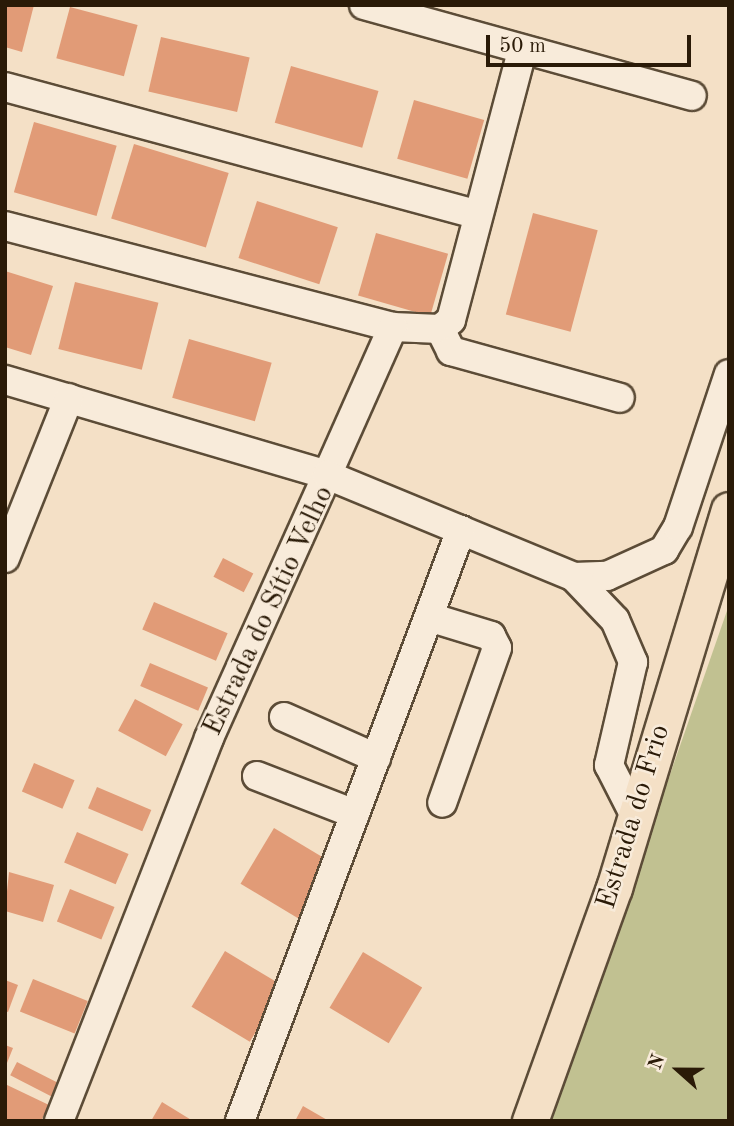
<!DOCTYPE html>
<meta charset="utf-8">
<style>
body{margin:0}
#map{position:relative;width:734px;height:1126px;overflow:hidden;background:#f4e0c6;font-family:"Old Standard TT",serif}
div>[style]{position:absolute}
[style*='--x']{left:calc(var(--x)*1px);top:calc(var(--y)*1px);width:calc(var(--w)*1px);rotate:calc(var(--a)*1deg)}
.green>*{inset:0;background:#c1c191}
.building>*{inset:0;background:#e19b77;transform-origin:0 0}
.roads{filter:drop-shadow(2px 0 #5c4c37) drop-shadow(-2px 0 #5c4c37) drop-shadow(0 2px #5c4c37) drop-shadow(0 -2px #5c4c37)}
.minor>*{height:28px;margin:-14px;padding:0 14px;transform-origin:14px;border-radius:14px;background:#f8ebda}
.major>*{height:35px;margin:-17.5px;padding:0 17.5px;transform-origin:17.5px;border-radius:17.5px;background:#f4e0c6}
span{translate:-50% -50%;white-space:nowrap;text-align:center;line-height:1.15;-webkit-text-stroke:5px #f8ebda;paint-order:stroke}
.street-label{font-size:28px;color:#2a1a07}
.frame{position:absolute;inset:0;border:7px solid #2a1a07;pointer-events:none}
.north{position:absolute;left:643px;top:1035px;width:70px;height:70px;-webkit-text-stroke:5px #f8ebda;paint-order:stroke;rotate:291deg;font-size:19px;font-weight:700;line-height:28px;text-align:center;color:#2a1a07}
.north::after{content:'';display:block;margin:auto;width:24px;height:32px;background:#2a1a07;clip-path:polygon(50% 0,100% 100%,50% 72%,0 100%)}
.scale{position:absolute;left:486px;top:35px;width:205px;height:32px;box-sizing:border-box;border:4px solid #2a1a07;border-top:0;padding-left:9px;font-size:21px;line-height:24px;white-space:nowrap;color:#2a1a07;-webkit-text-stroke:5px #f8ebda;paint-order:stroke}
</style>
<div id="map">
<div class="green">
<div style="clip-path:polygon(729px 605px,729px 1121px,552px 1121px,561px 1088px)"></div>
</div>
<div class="building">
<div style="clip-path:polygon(5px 5px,34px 5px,22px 52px,5px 47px)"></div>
<div style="left:70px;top:7px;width:70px;height:53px;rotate:15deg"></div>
<div style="left:161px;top:37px;width:91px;height:56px;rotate:13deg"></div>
<div style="left:291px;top:66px;width:91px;height:59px;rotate:16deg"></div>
<div style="left:414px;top:100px;width:73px;height:61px;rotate:16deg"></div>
<div style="left:34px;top:122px;width:86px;height:73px;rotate:16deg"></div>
<div style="left:134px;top:144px;width:99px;height:78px;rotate:17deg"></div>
<div style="left:257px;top:201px;width:85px;height:60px;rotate:18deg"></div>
<div style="left:533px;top:213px;width:67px;height:105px;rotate:15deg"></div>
<div style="left:376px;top:233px;width:75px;height:65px;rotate:16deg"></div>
<div style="clip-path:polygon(5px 271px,53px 286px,31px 355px,5px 347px)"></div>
<div style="left:75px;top:282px;width:86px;height:69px;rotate:14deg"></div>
<div style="left:189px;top:339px;width:86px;height:61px;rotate:16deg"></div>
<div style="left:223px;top:558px;width:34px;height:21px;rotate:27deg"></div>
<div style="left:154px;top:602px;width:80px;height:30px;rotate:23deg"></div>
<div style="left:150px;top:663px;width:63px;height:25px;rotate:23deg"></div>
<div style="left:135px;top:699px;width:54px;height:36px;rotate:28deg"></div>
<div style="left:34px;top:763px;width:44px;height:31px;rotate:23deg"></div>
<div style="left:97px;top:787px;width:59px;height:23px;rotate:23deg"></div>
<div style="left:274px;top:828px;width:69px;height:65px;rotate:31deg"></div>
<div style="left:77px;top:832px;width:56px;height:33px;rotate:23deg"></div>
<div style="clip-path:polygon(9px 872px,54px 885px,43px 922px,5px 911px)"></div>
<div style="left:70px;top:889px;width:48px;height:35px;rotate:22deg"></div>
<div style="left:225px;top:951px;width:68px;height:65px;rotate:31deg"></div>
<div style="left:363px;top:952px;width:69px;height:65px;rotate:31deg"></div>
<div style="left:33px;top:979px;width:59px;height:35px;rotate:22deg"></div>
<div style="clip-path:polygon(5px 980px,18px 985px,8px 1012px,5px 1011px)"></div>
<div style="clip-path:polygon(5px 1045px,13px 1048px,5px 1068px)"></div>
<div style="left:17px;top:1062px;width:53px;height:15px;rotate:27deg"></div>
<div style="clip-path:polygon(5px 1084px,49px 1105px,41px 1121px,5px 1121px)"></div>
<div style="clip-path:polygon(162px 1102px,193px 1121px,151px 1121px)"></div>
<div style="clip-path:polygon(303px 1106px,329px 1121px,295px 1121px)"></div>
</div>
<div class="roads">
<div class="minor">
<div style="--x:364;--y:5;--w:340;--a:15.5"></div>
<div style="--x:5;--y:87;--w:490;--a:15.1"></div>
<div style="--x:5;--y:226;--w:401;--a:14.6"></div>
<div style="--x:393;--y:327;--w:47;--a:2.4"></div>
<div style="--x:440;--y:329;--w:14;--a:-39"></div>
<div style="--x:451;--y:320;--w:277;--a:-75.2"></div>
<div style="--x:440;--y:329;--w:25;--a:63"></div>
<div style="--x:451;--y:351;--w:175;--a:15.5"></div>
<div style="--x:5;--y:380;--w:336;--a:16.4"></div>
<div style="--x:327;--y:475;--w:162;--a:-66"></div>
<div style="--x:5;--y:558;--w:172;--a:-68.2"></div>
<div style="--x:574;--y:577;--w:33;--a:-2"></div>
<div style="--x:607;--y:576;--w:63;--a:-24.5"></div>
<div style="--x:664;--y:550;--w:27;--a:-59"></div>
<div style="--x:678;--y:527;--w:161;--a:-71.6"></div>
<div style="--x:429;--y:617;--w:65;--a:17"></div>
<div style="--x:491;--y:636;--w:13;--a:63"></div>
<div style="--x:497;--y:648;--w:164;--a:109.5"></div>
<div style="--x:284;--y:717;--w:101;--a:24"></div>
<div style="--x:257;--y:776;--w:105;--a:21.2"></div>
<div style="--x:59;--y:1121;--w:411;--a:-68.6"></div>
<div style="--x:209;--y:738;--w:288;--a:-65.8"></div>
<div style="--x:327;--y:475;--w:267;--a:22.4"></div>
<div style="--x:574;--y:577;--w:59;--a:46.4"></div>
<div style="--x:615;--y:620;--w:46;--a:66.8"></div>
<div style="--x:633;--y:662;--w:106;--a:103.1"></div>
<div style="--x:609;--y:765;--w:55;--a:63"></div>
<div style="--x:240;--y:1121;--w:631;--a:-69.5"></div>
</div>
<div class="major">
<div style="--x:530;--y:1121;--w:248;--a:-70.2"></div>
<div style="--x:614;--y:888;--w:395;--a:-73.1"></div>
</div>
</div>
<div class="street-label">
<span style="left:269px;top:611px;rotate:-65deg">Estrada do Sítio Velho</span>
<span style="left:634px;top:817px;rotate:-73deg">Estrada do Frio</span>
</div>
<div class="frame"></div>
<div class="north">N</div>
<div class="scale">50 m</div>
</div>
